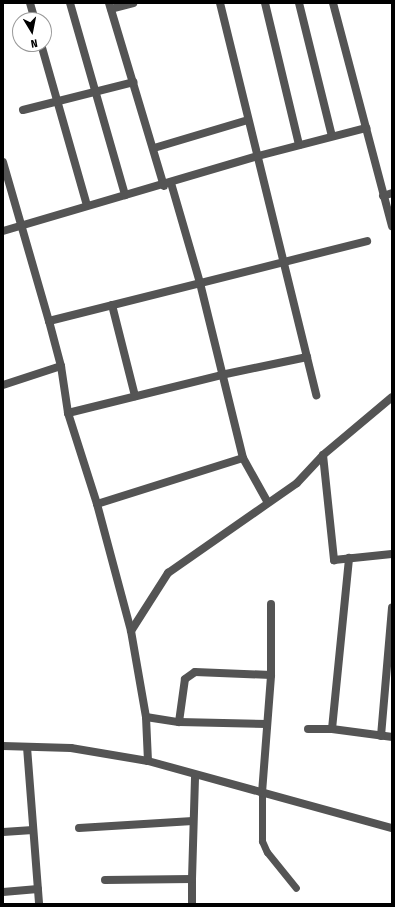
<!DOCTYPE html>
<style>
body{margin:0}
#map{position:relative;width:395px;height:907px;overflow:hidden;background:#fff;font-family:"Fira Sans Condensed",sans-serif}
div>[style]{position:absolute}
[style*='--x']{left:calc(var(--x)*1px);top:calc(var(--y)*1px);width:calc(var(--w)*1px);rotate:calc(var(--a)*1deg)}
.service>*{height:7px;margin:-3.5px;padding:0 3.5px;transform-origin:3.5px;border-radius:3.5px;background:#545454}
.minor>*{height:8px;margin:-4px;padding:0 4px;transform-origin:4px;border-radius:4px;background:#545454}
.tertiary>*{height:8px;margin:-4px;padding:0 4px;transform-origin:4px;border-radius:4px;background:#545454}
span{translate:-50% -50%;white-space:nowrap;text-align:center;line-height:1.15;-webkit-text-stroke:3px #fff;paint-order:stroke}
.frame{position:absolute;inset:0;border:4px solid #000;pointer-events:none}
.north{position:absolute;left:12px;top:12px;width:40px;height:40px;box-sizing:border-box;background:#fff;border:1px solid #999;border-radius:50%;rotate:170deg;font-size:11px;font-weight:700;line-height:16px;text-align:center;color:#000}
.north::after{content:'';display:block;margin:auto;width:14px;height:18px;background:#000;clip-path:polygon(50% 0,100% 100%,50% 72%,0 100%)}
</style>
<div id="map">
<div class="service">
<div style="--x:262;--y:793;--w:48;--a:90"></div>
<div style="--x:262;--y:841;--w:12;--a:66"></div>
<div style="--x:267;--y:852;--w:46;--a:51.1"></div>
</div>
<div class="minor">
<div style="--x:30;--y:3;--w:18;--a:74"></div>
<div style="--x:70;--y:3;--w:200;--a:74"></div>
<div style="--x:109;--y:3;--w:191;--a:73.3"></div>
<div style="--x:220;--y:3;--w:404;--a:76.2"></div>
<div style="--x:265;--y:3;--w:146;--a:76.5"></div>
<div style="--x:299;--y:3;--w:137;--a:76.1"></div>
<div style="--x:111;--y:9;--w:23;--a:-15"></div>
<div style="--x:41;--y:44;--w:167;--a:74.1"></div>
<div style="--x:23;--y:110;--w:114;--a:-14.2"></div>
<div style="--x:154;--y:148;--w:98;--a:-16.6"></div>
<div style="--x:171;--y:183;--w:104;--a:73.8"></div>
<div style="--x:200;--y:283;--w:180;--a:76.2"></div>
<div style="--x:243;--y:458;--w:51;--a:60.9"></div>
<div style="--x:383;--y:196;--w:9;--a:-18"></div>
<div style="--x:3;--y:231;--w:266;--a:-16.4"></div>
<div style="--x:258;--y:156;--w:112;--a:-14.5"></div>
<div style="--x:112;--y:305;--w:94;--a:75.8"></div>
<div style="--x:49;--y:321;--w:328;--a:-14.1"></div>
<div style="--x:68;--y:413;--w:158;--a:-13.9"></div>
<div style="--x:221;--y:375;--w:88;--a:-11.8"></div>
<div style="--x:323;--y:455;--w:106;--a:84"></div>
<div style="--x:334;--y:560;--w:58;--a:-5.9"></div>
<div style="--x:97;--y:504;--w:153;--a:-17.5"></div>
<div style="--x:146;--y:717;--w:33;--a:9"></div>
<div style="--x:179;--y:722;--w:88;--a:1.3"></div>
<div style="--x:179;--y:722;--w:43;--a:-82.1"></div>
<div style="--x:185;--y:679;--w:12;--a:-35"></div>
<div style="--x:195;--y:672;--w:76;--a:2.3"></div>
<div style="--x:308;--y:729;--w:24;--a:0"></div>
<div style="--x:332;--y:729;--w:61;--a:7.6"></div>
<div style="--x:332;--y:729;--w:172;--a:-84.3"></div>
<div style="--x:381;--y:736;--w:129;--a:-85.1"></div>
<div style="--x:27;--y:747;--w:157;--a:85.6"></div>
<div style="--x:262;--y:793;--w:118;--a:-85.6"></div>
<div style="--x:271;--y:675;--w:71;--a:-90"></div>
<div style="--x:79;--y:828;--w:114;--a:-3.5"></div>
<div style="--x:3;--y:832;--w:30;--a:-4"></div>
<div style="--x:192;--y:879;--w:25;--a:90"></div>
<div style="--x:105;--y:880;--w:87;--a:-0.7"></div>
<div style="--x:192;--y:879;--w:104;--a:-88.3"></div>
<div style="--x:3;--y:892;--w:35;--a:-5"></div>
</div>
<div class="tertiary">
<div style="--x:333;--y:3;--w:231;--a:75.2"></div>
<div style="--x:3;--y:162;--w:166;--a:73.9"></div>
<div style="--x:49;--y:321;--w:47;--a:75.1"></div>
<div style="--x:61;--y:366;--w:48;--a:81.5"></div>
<div style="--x:68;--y:413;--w:96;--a:72.3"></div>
<div style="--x:97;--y:504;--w:131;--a:75"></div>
<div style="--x:131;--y:631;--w:87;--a:80.1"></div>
<div style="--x:146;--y:717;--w:44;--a:87.4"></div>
<div style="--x:3;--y:385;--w:61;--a:-18.1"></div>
<div style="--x:131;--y:631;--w:69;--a:-57.5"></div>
<div style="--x:168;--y:573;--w:157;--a:-34.9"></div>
<div style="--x:297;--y:483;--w:38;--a:-47"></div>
<div style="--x:323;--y:455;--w:90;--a:-40"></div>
<div style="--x:3;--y:746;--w:68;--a:1.7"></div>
<div style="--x:71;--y:748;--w:78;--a:9.6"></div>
<div style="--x:148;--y:761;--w:253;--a:15.4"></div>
</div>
<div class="frame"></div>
<div class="north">N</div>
</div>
